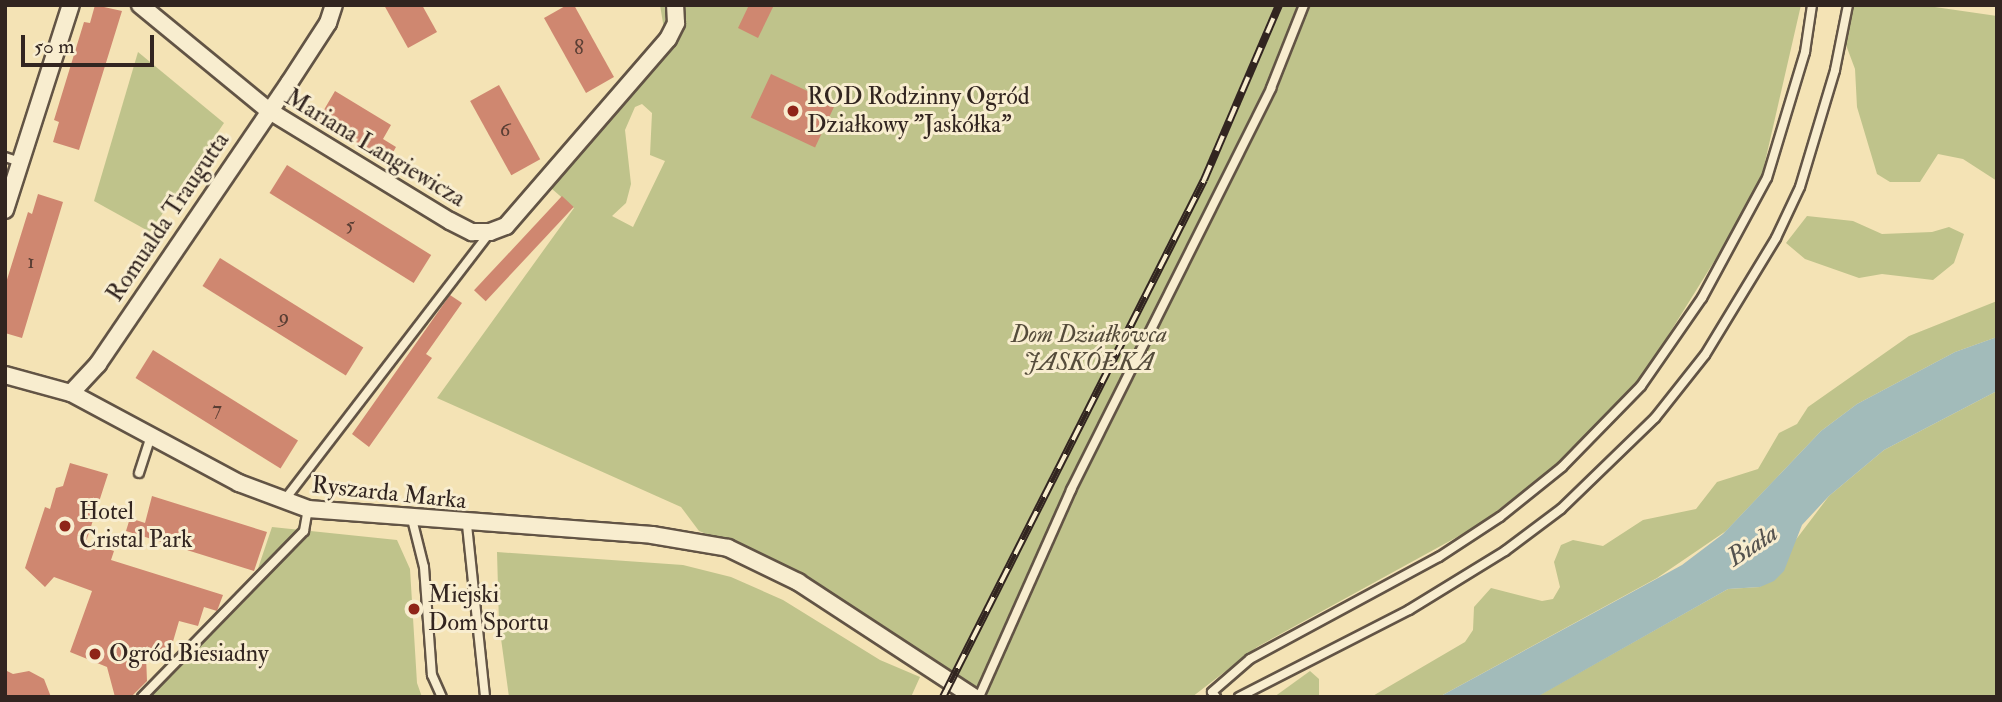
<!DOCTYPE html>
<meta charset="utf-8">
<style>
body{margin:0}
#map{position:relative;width:2002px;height:702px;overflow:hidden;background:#f4e3b5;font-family:"IM FELL Double Pica",serif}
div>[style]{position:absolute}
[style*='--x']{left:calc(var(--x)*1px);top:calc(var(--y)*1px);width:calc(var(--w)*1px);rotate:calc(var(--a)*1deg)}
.green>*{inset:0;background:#bfc38b}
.water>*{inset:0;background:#a2bbba}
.building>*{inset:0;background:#cf8770;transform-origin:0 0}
.roads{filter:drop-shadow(2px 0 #625445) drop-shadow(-2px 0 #625445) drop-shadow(0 2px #625445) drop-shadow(0 -2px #625445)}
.service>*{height:8px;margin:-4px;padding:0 4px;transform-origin:4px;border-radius:4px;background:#f8edcf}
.minor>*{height:16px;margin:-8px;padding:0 8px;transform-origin:8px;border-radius:8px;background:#f8edcf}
.rail>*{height:8px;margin-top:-4px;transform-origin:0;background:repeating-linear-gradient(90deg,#f8edcf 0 16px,#322520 0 32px);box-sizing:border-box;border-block:2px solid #322520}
.dots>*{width:19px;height:19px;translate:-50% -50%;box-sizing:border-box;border:4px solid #f8edcf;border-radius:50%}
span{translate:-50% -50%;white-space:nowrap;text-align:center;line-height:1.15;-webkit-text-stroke:6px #f8edcf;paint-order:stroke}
.number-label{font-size:21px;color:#593e34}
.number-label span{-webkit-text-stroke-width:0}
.poi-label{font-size:24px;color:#322520}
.left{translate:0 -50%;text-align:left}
.street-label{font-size:24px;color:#322520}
.park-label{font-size:24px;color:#554c3b;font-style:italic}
.water-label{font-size:26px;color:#54524e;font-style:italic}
.frame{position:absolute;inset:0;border:7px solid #322520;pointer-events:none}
.scale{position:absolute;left:21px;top:35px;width:133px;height:32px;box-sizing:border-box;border:4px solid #322520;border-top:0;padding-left:9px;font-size:21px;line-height:24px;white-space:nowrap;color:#322520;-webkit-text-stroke:5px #f8edcf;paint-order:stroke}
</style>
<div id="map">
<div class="green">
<div style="clip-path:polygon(evenodd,660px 5px,1801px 5px,1762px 175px,1738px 223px,1646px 371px,1558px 464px,1477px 526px,1257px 647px,1192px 697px,988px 697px,780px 564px,699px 531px,681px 507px,437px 398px,574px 208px,544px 182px,657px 53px,664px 29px,660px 5px,642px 104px,652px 113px,650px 155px,665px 161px,633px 227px,612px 216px,626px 203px,631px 184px,625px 130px,635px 107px,642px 104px)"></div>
<div style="clip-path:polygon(1854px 5px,1921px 5px,1997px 16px,1997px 181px,1963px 159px,1938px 154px,1920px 182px,1890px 182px,1877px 174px,1857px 107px,1855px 69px,1846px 45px)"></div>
<div style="clip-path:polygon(138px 52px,224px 123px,150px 232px,94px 201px)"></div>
<div style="clip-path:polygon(1807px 216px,1853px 221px,1882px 234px,1932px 232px,1949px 227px,1964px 234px,1954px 263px,1933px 280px,1882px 274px,1859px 278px,1805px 259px,1786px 243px)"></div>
<div style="clip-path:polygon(1997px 301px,1997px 337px,1955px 352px,1857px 404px,1821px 431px,1726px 531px,1657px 578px,1439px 697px,1371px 697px,1465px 642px,1473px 630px,1474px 607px,1491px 588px,1542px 601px,1553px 599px,1560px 587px,1554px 562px,1561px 545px,1573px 540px,1603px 546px,1643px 520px,1696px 509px,1717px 482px,1758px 469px,1779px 433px,1797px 424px,1808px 407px,1909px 336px)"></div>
<div style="clip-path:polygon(1997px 391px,1997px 697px,1536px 697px,1728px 589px,1760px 587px,1829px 496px,1884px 450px)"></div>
<div style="clip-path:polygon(272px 527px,397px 540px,410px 569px,417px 683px,422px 697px,150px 697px,248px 598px)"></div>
<div style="clip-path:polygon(497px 552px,683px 565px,731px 577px,783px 600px,880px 660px,920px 677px,911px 697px,509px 697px,499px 624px)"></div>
<div style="clip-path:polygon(1310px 671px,1319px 679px,1319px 697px,1274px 697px)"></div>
</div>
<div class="water">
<div style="clip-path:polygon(1997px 337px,1997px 391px,1884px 450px,1829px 496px,1802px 525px,1784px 571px,1774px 581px,1760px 587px,1728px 589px,1537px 697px,1439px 697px,1682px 565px,1723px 534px,1821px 431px,1857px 404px,1955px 352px)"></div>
</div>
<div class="building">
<div style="clip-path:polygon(95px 5px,122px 11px,79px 150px,53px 142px,59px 122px,54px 120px,84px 22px,90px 23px)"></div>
<div style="clip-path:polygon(384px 5px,422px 5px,437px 32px,408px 48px)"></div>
<div style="clip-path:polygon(567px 5px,574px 5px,614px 77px,586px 93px,544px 18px)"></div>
<div style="clip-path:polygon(749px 5px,774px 5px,758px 38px,738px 28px)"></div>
<div style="left:771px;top:74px;width:71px;height:48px;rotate:25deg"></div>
<div style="left:499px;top:85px;width:85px;height:33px;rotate:61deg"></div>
<div style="clip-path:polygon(335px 91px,391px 125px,383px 139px,396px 147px,388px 161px,318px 120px)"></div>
<div style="left:287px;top:165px;width:170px;height:33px;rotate:32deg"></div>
<div style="clip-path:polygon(38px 194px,63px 202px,22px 338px,5px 333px,5px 286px,28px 212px,32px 214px)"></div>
<div style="left:562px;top:196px;width:16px;height:129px;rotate:43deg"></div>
<div style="left:220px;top:258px;width:169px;height:33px;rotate:32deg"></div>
<div style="clip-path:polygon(450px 295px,462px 303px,426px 354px,432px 358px,369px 447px,352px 434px)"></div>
<div style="left:153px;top:350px;width:171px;height:33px;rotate:32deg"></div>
<div style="clip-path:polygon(70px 463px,108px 474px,86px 542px,114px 551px,111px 560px,223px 595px,217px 611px,204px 607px,198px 626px,179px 621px,167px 662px,146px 656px,147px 681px,131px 697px,115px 697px,107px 667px,70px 652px,92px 591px,54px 577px,45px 587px,25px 568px,45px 507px,50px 509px,56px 488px,63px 486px)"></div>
<div style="clip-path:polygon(152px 496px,267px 532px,254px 571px,126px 531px,130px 518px,145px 523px)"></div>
<div style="clip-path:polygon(5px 670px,13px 674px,29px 671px,44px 679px,51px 697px,5px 697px)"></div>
</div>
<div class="roads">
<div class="service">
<div style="--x:5;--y:157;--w:16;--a:18"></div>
<div style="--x:139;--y:473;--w:38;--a:-72"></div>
<div style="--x:283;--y:502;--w:340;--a:-52.5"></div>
<div style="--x:412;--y:519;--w:49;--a:76"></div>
<div style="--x:424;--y:567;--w:108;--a:85.8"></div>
<div style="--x:432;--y:675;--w:24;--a:66"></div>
<div style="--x:467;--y:525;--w:173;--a:84"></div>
<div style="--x:142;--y:697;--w:232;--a:-45.7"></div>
<div style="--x:304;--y:531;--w:22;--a:-80"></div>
<div style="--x:979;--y:697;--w:227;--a:-66"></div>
<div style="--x:1071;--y:490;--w:449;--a:-63.5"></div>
<div style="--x:1271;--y:88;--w:89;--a:-68.3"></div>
<div style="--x:1216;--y:697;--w:6;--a:-129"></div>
<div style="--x:1212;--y:692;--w:50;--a:-41"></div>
<div style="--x:1250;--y:659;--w:215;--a:-28.4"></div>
<div style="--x:1439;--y:557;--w:73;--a:-33.3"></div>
<div style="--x:1500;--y:517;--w:80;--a:-38.9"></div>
<div style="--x:1562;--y:467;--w:113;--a:-45.7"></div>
<div style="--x:1641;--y:386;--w:107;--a:-55.3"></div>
<div style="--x:1702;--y:298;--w:136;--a:-61.6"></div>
<div style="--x:1767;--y:178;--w:132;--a:-73.2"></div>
<div style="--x:1805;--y:52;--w:48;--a:-81.5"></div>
<div style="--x:1239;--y:697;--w:191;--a:-27.1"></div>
<div style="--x:1409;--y:610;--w:113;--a:-31.6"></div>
<div style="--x:1505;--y:551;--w:70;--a:-36.9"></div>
<div style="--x:1561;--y:509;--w:131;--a:-44.1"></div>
<div style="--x:1655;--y:418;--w:80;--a:-51.6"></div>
<div style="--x:1705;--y:355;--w:137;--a:-58.7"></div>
<div style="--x:1776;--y:238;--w:56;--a:-64.8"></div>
<div style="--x:1800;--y:187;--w:122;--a:-73.3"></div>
<div style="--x:1835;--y:70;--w:66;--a:-78.7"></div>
</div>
<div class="minor">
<div style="--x:140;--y:5;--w:166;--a:39.4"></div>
<div style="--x:268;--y:110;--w:213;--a:31.4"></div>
<div style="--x:450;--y:221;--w:25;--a:27"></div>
<div style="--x:472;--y:232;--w:18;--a:0"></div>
<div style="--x:490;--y:232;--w:17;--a:-21"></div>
<div style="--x:506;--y:226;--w:247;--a:-49.1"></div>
<div style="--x:668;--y:39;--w:18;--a:-63"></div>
<div style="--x:676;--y:23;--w:18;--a:-93"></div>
<div style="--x:5;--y:210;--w:215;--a:-72.2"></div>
<div style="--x:5;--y:375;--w:68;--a:15.3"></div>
<div style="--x:71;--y:393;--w:191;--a:28.2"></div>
<div style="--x:239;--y:483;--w:74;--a:20.6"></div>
<div style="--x:308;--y:509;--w:345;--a:4.3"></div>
<div style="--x:652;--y:535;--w:77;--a:9.7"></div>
<div style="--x:728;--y:548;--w:78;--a:25.9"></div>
<div style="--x:798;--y:582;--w:210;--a:33.2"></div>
<div style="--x:71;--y:393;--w:40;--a:-47"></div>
<div style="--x:98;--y:364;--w:340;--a:-55.8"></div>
<div style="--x:289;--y:83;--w:72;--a:-57"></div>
<div style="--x:328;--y:23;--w:19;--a:-72"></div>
</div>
</div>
<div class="rail">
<div style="--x:943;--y:697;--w:579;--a:-63.21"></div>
<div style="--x:1204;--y:180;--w:190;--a:-66.8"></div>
</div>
<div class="dots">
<div style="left:793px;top:111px;background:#8f2418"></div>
<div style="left:65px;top:526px;background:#8f2418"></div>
<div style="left:414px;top:609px;background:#8f2418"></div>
<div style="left:95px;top:654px;background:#8f2418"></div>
</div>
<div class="number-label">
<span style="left:579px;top:48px">8</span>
<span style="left:505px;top:130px">6</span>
<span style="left:350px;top:225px">5</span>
<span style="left:31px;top:262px">1</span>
<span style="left:284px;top:317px">9</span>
<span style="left:217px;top:409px">7</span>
</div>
<div class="poi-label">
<span class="left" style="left:807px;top:111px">ROD Rodzinny Ogród<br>Działkowy "Jaskółka"</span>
<span class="left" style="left:79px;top:526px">Hotel<br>Cristal Park</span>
<span class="left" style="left:428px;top:609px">Miejski<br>Dom Sportu</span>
<span class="left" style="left:109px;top:654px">Ogród Biesiadny</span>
</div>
<div class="street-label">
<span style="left:375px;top:148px;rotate:31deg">Mariana Langiewicza</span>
<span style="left:168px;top:217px;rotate:-56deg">Romualda Traugutta</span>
<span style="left:389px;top:493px;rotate:6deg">Ryszarda Marka</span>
</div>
<div class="park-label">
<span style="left:1089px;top:349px">Dom Działkowca<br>JASKÓŁKA</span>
</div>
<div class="water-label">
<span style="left:1753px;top:546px;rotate:-33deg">Biała</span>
</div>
<div class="frame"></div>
<div class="scale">50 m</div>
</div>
